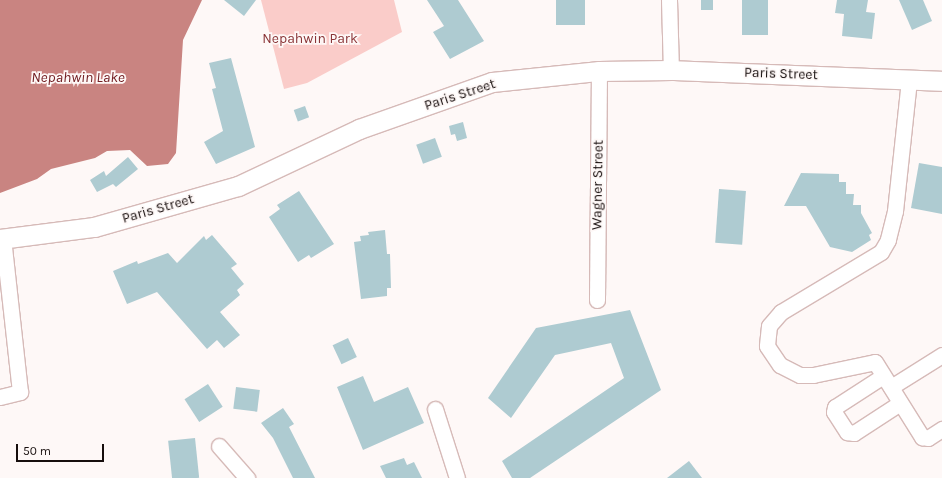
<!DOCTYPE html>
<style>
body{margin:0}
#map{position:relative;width:942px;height:478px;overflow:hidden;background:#fef8f7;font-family:Karla,sans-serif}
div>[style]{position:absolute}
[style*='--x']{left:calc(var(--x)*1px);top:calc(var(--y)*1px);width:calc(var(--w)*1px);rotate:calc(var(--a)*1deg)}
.green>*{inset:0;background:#faccc9}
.water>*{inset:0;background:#c98481}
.building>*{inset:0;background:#aecbd1;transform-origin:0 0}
.roads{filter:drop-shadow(1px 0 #d6bab8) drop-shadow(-1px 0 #d6bab8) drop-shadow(0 1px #d6bab8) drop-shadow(0 -1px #d6bab8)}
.minor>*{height:15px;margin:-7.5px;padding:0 7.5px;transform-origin:7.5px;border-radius:7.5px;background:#fff}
.major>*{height:19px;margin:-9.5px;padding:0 9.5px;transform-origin:9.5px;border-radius:9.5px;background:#fff}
span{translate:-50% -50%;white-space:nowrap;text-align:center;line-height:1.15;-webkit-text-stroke:3.5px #fef8f7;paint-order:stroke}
.park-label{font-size:14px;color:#8a3537}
.street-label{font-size:14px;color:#170e0d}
.water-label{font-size:15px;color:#732024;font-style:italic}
.scale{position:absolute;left:16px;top:444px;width:88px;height:18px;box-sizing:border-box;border:2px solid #170e0d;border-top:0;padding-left:5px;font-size:12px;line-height:14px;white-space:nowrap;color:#170e0d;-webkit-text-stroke:3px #fef8f7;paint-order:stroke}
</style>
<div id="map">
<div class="green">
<div style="clip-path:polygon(261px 0,394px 0,402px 32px,307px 83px,284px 89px)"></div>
</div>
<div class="water">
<div style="clip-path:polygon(0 0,202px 0,183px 40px,176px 153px,168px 164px,147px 166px,130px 150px,107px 151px,95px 158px,51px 169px,37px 179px,0 193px)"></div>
</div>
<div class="building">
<div style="clip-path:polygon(224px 0,256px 0,244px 16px)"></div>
<div style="clip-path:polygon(427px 0,458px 0,484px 41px,450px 59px,433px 32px,444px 26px)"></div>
<div style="left:556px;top:0;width:29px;height:25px"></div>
<div style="left:701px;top:0;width:12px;height:10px"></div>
<div style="left:742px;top:0;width:26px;height:35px"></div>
<div style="clip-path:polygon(837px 0,868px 0,866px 12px,875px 13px,872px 39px,842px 36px,844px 14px,835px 13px)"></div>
<div style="clip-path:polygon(899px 0,923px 0,932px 21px,912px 30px)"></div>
<div style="clip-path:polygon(231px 58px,255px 147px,216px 164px,204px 142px,223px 131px,212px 89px,216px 88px,209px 63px)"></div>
<div style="left:305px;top:106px;width:12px;height:12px;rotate:70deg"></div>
<div style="clip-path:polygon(463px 122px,467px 138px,457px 141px,455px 134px,451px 135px,449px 126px)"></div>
<div style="left:435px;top:138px;width:20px;height:20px;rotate:70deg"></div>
<div style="clip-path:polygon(128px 157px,138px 169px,116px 187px,113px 184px,97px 192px,90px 180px,104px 171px,106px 176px)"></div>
<div style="clip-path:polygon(919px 163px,942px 167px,942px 214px,911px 208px)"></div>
<div style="clip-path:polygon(801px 173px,839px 174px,839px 182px,846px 182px,846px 194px,854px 194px,853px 205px,861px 205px,861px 213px,872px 233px,869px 235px,871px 240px,852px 252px,830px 247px,806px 206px,784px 206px)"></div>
<div style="left:719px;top:189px;width:27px;height:54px;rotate:4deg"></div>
<div style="clip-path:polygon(299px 191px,334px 244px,311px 258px,309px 255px,298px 262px,269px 217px,280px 209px,277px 205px)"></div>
<div style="clip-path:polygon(385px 230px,387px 254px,390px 254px,391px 288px,387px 288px,387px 296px,361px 299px,354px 242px,361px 241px,360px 236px,369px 235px,368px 232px)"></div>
<div style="clip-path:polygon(212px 235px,237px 264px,231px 268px,244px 284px,237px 290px,240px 295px,220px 312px,240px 335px,224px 348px,217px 340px,207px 349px,157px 292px,127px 304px,113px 271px,137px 261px,138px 264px,168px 253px,177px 263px,204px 236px,206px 240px)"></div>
<div style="clip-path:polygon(630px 310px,661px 390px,530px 478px,512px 478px,502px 461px,624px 378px,611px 343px,555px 355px,511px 418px,488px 398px,536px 328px)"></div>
<div style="left:348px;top:338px;width:21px;height:17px;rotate:65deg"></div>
<div style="clip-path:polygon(363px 376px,374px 402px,408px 387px,424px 423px,363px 450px,337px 387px)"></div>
<div style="left:208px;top:384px;width:27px;height:28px;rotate:57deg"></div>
<div style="left:236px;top:387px;width:24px;height:22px;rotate:7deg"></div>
<div style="clip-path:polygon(283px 408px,294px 424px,289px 427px,315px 478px,293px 478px,273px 438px,261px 423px)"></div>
<div style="left:195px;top:438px;width:40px;height:27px;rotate:84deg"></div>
<div style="clip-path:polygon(404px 458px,407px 465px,414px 462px,422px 478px,386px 478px,380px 466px)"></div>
<div style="clip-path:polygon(689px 461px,702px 478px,667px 478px)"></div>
</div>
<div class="roads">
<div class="minor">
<div style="--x:669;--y:0;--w:70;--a:88.4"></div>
<div style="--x:909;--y:80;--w:132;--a:96.1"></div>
<div style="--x:895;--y:211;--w:30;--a:104"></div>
<div style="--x:888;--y:240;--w:14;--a:120"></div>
<div style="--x:881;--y:252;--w:117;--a:149"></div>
<div style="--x:781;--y:312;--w:18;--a:131"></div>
<div style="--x:769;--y:326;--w:20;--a:96"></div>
<div style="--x:767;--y:346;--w:23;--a:56"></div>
<div style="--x:780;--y:365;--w:22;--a:27"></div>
<div style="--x:800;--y:375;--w:13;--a:0"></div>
<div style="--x:813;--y:375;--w:63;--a:-11.8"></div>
<div style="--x:875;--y:362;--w:89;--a:57.9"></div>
<div style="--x:922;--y:437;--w:6;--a:9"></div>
<div style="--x:928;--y:438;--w:17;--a:-33"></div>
<div style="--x:597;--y:300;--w:229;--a:-89.5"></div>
<div style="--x:883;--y:376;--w:57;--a:147.1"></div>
<div style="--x:835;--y:407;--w:5;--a:101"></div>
<div style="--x:834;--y:412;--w:24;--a:57"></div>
<div style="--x:847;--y:432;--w:7;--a:8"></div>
<div style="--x:854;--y:433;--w:55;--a:-33.1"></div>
<div style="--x:891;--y:387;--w:60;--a:-32.1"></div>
<div style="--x:0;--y:397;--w:21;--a:-14"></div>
<div style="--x:20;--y:392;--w:154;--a:-96.3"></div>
<div style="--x:435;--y:409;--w:72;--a:72.3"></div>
<div style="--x:219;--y:446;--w:43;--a:48.8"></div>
</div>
<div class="major">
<div style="--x:0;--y:239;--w:95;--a:-7.3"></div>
<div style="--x:94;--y:227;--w:150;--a:-15.9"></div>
<div style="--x:238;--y:186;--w:134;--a:-25.2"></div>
<div style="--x:359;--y:129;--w:141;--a:-19.5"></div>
<div style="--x:492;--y:82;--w:108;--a:-5.9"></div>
<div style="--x:599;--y:71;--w:72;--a:-0.8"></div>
<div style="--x:671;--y:70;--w:271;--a:2.3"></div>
</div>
</div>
<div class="park-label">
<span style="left:310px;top:39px">Nepahwin Park</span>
</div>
<div class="street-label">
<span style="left:781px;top:74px;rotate:2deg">Paris Street</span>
<span style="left:460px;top:95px;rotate:-18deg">Paris Street</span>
<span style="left:598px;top:185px;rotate:-89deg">Wagner Street</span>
<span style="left:158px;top:209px;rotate:-16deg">Paris Street</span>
</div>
<div class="water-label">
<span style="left:78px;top:78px">Nepahwin Lake</span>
</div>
<div class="scale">50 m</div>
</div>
